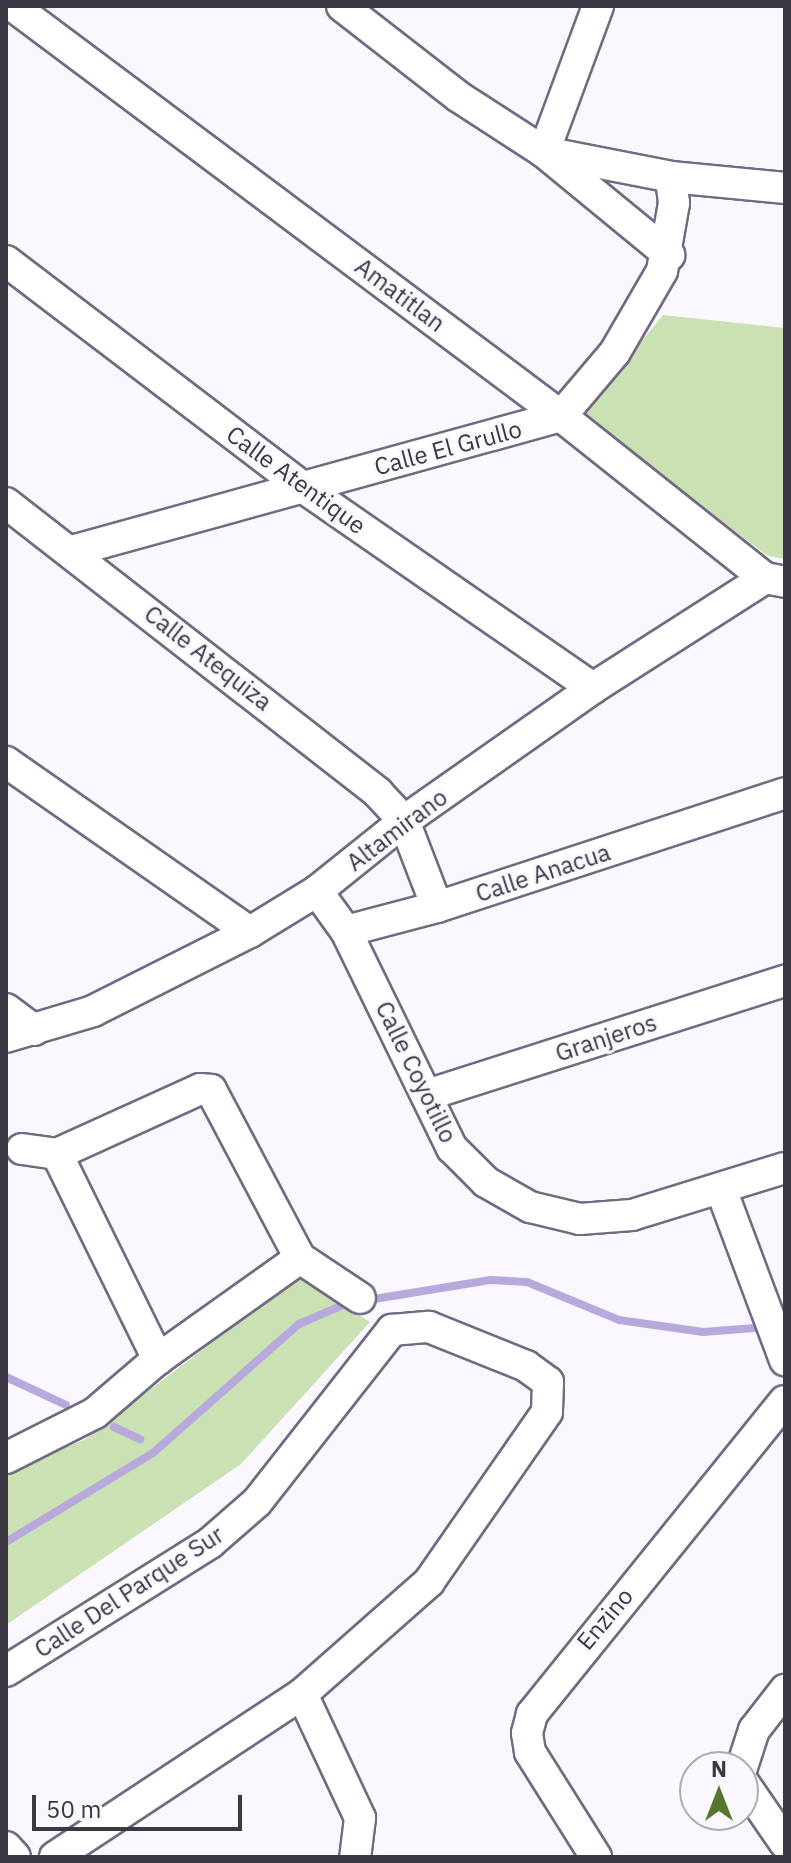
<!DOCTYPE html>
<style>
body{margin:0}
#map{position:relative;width:791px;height:1863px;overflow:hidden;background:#faf8fe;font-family:"IBM Plex Sans",sans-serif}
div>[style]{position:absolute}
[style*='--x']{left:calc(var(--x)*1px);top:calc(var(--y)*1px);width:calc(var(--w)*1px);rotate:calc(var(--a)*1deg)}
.green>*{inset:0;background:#cae1b3}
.stream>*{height:8px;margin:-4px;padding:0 4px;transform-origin:4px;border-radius:4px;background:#b8a9dc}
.roads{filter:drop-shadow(2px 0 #716a83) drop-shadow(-2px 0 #716a83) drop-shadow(0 2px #716a83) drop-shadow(0 -2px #716a83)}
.minor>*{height:30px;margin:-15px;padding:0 15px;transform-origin:15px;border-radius:15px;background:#fff}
span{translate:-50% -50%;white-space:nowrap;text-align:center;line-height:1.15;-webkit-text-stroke:6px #faf8fe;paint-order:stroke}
.street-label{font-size:24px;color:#3b3843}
.frame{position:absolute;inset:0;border:8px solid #3b3843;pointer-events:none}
.north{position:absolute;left:679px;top:1751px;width:80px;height:80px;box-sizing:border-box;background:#faf8fe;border:2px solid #aeabb3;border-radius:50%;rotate:0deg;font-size:22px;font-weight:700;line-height:32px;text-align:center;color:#3b3843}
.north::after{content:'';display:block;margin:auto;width:28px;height:36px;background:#56762c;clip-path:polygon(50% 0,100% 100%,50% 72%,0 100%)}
.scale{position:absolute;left:32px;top:1795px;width:210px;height:36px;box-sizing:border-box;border:4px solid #3b3843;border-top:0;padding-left:10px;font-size:24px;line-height:28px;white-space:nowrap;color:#3b3843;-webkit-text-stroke:6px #faf8fe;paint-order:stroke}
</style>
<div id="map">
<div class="green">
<div style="clip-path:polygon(663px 315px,785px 328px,785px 559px,768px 556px,581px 416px)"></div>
<div style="clip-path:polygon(298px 1277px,370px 1322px,241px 1464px,6px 1625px,6px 1471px,84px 1440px)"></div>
</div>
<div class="stream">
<div style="--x:368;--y:1300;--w:124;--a:-9.3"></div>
<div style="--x:490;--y:1280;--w:37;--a:3"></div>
<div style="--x:527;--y:1282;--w:100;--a:22.4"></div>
<div style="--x:619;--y:1320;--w:85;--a:8.1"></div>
<div style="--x:703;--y:1332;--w:65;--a:-4.4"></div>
<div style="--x:6;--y:1377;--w:66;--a:25"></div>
<div style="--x:114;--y:1427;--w:29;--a:25"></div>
<div style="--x:6;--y:1542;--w:172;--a:-31.2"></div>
<div style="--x:153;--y:1453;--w:195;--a:-41.5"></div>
<div style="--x:299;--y:1324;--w:56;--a:-23.3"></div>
</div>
<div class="roads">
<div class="minor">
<div style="--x:13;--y:6;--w:684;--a:36.8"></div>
<div style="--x:561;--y:416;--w:260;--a:38.5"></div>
<div style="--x:765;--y:578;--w:20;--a:11"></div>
<div style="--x:342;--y:6;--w:148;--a:37.9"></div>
<div style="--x:459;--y:97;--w:101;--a:32.9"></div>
<div style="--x:544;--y:152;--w:129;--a:11.1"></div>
<div style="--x:671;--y:177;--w:115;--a:5.5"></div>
<div style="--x:544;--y:152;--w:156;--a:-69.7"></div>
<div style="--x:545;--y:153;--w:161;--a:39.4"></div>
<div style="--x:6;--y:261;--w:371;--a:37.3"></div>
<div style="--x:301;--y:486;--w:355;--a:34.7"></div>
<div style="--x:6;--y:503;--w:472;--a:37.9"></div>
<div style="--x:378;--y:793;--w:38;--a:47"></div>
<div style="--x:404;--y:821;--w:92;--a:69"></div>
<div style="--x:72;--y:551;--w:507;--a:-15.43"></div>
<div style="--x:561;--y:416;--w:84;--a:-49.8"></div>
<div style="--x:615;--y:352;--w:94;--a:-59.9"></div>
<div style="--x:662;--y:271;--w:69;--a:-80"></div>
<div style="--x:674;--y:203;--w:26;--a:-97"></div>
<div style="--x:6;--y:762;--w:297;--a:34.9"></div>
<div style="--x:317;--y:891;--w:49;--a:54.1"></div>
<div style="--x:346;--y:931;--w:94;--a:-14.8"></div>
<div style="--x:437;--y:907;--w:366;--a:-18.1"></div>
<div style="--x:346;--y:931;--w:242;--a:64"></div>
<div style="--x:452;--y:1148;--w:48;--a:45"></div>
<div style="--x:486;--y:1182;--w:51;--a:29.6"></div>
<div style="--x:530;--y:1207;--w:51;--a:13.5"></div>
<div style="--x:580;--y:1219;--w:52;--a:-4.4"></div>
<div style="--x:632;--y:1215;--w:160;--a:-17.1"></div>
<div style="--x:6;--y:1009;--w:35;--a:37"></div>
<div style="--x:6;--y:1037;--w:91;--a:-16.6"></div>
<div style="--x:93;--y:1011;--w:176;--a:-26.7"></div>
<div style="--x:250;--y:932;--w:79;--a:-31.5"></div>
<div style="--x:317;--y:891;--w:112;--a:-38.8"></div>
<div style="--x:404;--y:821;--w:231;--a:-35.1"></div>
<div style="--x:593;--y:688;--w:204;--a:-32.6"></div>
<div style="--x:427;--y:1095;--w:376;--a:-17.7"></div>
<div style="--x:22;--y:1149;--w:35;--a:8"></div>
<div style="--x:57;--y:1154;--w:157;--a:-24.4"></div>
<div style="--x:200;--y:1089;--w:11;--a:5"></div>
<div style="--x:211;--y:1090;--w:190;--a:62.1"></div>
<div style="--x:300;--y:1258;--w:72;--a:33.7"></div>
<div style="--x:57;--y:1154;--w:229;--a:63.8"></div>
<div style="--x:721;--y:1189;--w:183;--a:69.5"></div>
<div style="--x:6;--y:1458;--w:100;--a:-26.8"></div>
<div style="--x:95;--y:1413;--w:83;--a:-40.6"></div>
<div style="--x:158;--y:1359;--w:174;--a:-35.4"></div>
<div style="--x:6;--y:1671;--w:241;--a:-32.1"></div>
<div style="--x:210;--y:1543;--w:62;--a:-41.1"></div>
<div style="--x:257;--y:1502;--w:219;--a:-51.9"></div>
<div style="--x:392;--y:1330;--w:37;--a:-5"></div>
<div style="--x:429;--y:1327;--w:105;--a:21.9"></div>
<div style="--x:526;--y:1366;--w:27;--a:36"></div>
<div style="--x:548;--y:1382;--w:30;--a:92"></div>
<div style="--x:547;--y:1412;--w:207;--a:124.8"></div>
<div style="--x:429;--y:1582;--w:169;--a:138.6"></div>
<div style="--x:302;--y:1694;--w:296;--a:146.6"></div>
<div style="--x:302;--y:1694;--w:137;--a:64.9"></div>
<div style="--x:360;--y:1818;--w:39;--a:97"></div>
<div style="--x:742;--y:1767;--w:39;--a:-72"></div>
<div style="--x:754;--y:1730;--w:51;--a:-52.2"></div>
<div style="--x:743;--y:1782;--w:74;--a:55.5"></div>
<div style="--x:6;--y:1847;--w:13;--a:48"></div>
<div style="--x:596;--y:1857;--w:124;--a:-122.2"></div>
<div style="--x:530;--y:1752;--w:19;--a:-99"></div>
<div style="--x:527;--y:1733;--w:20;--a:-75"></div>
<div style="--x:532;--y:1714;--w:402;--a:-51.1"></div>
</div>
</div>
<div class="street-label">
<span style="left:400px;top:295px;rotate:37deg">Amatitlan</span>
<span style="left:448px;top:448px;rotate:-15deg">Calle El Grullo</span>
<span style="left:296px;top:480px;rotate:36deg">Calle Atentique</span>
<span style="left:208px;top:658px;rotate:38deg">Calle Atequiza</span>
<span style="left:397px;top:830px;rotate:-37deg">Altamirano</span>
<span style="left:543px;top:873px;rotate:-18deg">Calle Anacua</span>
<span style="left:606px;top:1038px;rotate:-18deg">Granjeros</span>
<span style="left:416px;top:1072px;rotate:64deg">Calle Coyotillo</span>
<span style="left:129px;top:1592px;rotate:-33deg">Calle Del Parque Sur</span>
<span style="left:605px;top:1619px;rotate:-50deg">Enzino</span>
</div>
<div class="frame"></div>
<div class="north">N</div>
<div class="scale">50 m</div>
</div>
